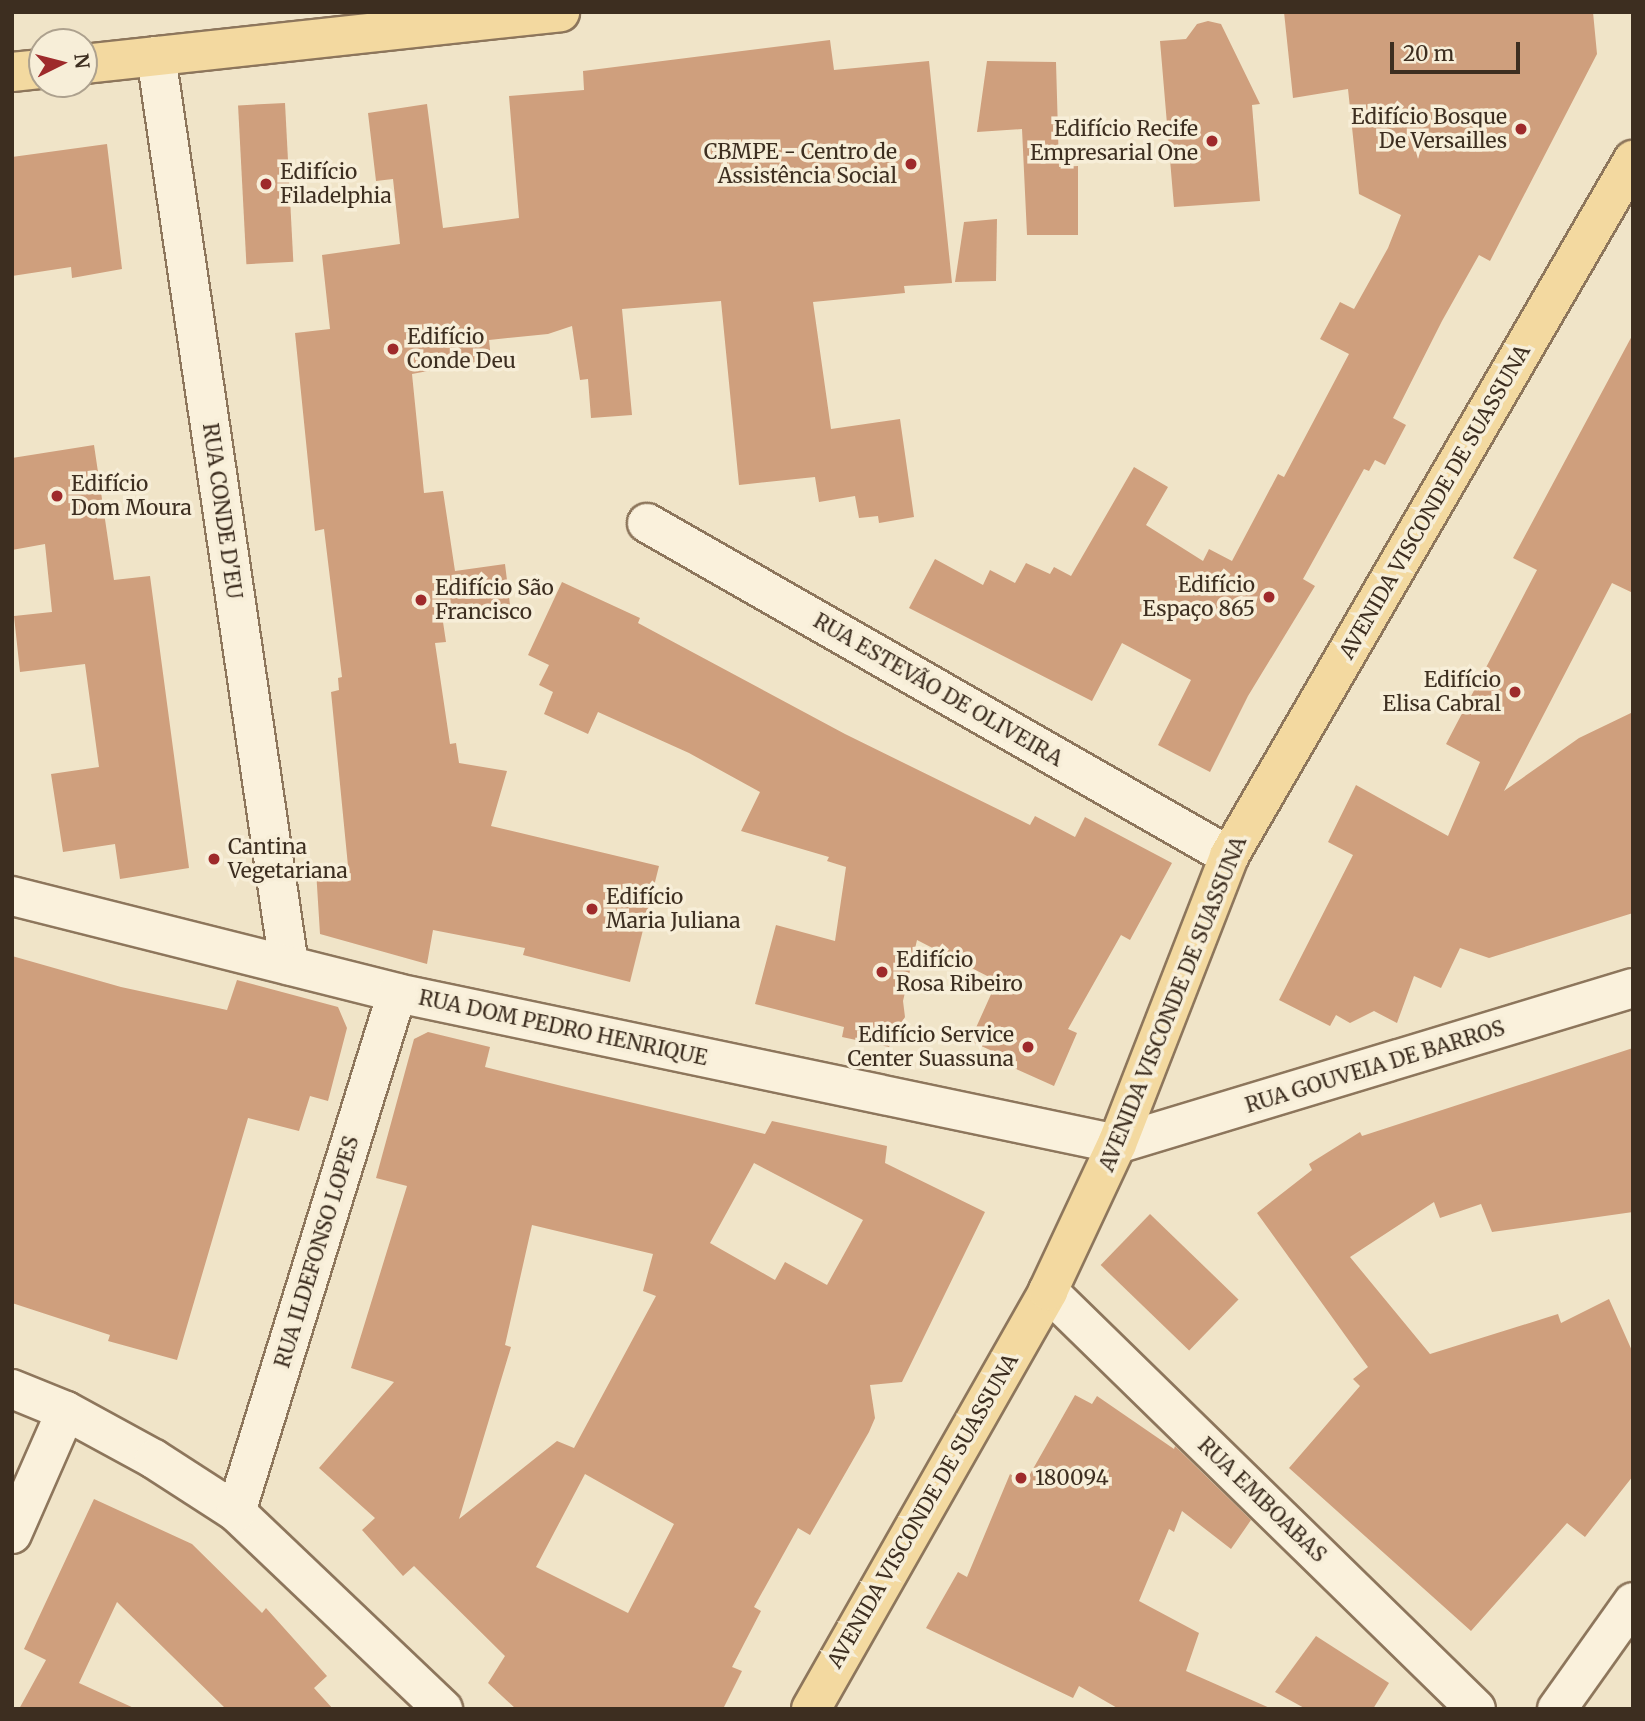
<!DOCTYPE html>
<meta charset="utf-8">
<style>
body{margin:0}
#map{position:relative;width:1645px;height:1721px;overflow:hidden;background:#f0e4c8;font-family:Merriweather,serif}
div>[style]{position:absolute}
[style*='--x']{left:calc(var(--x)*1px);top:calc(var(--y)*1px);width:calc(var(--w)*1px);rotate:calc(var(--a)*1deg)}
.building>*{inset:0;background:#cf9f7d;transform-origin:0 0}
.roads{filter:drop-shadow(2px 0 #8d765c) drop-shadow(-2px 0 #8d765c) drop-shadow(0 2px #8d765c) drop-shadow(0 -2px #8d765c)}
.minor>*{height:38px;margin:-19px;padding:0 19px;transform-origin:19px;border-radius:19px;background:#faf1dc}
.major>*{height:38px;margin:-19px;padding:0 19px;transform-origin:19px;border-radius:19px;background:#f3d9a0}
.dots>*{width:19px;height:19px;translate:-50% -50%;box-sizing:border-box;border:4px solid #f7eed8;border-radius:50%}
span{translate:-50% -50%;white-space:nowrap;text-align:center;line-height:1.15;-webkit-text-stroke:7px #f7eed8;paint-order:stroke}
.poi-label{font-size:21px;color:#3d2e20}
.right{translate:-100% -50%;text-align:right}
.left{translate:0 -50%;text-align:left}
.street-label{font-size:21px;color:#3d2e20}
.frame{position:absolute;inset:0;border:14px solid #3d2e20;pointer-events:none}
.north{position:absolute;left:28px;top:28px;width:70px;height:70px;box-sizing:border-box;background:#f7eed8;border:2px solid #ada18e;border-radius:50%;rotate:84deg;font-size:19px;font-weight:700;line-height:28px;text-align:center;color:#3d2e20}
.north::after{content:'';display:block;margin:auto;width:24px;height:32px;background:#9e2a2b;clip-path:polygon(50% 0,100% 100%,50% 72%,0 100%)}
.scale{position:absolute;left:1390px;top:42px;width:130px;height:32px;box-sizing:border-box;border:4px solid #3d2e20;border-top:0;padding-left:9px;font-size:21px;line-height:24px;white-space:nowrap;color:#3d2e20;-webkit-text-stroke:5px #f7eed8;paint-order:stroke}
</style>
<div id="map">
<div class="building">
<div style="clip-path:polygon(1284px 12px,1593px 12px,1597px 54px,1490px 261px,1479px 255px,1442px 321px,1393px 418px,1406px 425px,1385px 465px,1375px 460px,1369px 471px,1364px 469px,1303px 579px,1315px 586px,1248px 696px,1210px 772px,1158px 745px,1191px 680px,1122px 643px,1092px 701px,909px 608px,935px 559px,983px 585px,990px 570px,1015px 583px,1026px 563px,1050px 574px,1054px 567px,1071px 576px,1134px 467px,1168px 487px,1146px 525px,1203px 561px,1209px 549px,1232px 561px,1278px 474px,1284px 477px,1349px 354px,1320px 339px,1340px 302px,1354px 309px,1388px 248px,1401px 215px,1359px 194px,1348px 89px,1293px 98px)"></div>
<div style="clip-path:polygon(1208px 21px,1221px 24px,1260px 104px,1252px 105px,1260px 201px,1174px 207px,1160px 41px,1186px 39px,1197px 24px)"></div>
<div style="clip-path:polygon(830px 40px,834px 70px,929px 61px,952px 283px,904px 286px,905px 293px,813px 302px,831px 429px,900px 419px,914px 517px,879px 523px,878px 516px,859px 518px,855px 496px,819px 502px,815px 477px,739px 485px,721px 301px,622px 309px,632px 415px,591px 418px,588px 379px,580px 380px,572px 326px,548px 334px,489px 340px,491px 359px,412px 374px,424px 493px,443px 491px,455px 571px,505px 564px,511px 613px,443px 622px,446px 642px,435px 643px,450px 744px,456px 743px,459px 763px,507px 771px,491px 826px,659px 866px,630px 982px,523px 955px,525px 948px,433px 930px,427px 964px,320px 934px,316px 870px,348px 866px,331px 692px,339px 690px,338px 678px,342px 677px,324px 529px,315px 531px,295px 333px,330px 329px,322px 255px,400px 244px,393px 179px,376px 181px,368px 113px,427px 104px,443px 228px,519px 218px,509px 96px,584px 90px,583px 71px)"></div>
<div style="clip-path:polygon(987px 61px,1056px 62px,1059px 167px,1078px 166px,1078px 235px,1027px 235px,1022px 129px,977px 132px)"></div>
<div style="left:285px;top:103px;width:159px;height:47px;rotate:87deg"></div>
<div style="clip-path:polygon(107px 144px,122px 269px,72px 278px,71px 267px,12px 276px,12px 157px)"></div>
<div style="clip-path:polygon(997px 219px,996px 281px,955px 282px,964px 222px)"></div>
<div style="clip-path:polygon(1633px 334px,1633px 593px,1612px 583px,1504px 791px,1579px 738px,1633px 712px,1633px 913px,1489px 958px,1460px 948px,1441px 988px,1414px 976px,1397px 1023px,1374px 1011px,1350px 1023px,1336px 1015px,1330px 1026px,1279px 1000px,1353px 855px,1328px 842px,1356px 785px,1448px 836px,1480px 762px,1446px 744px,1537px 570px,1513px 558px)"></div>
<div style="clip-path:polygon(94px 445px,114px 580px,150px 576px,189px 868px,120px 879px,115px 844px,63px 852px,51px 774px,99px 767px,85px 664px,20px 672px,14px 616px,52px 612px,45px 544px,12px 550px,12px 458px)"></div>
<div style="clip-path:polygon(562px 582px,640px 618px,638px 623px,845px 734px,1030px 825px,1035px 816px,1075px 837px,1085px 817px,1172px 863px,1130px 940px,1121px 935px,1068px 1029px,1077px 1033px,1054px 1086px,996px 1060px,999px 1054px,970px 1041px,997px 981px,917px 940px,903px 1001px,905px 1017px,889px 1047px,842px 1037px,844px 1027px,755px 1004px,776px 925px,835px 941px,846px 867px,827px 861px,829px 857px,741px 831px,760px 792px,689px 753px,598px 712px,588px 734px,544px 714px,553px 692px,539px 685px,549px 665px,528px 655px)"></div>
<div style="clip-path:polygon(12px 956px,121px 987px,227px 1010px,237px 980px,338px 1007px,347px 1028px,328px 1101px,310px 1096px,299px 1131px,248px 1118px,177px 1360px,108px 1341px,110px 1335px,12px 1303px)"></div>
<div style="clip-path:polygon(evenodd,428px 1032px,490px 1047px,485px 1067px,566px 1087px,765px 1134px,772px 1121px,887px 1146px,885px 1163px,985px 1212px,902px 1382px,870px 1385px,875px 1418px,869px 1432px,810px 1535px,798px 1528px,754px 1607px,761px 1611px,732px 1667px,742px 1671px,723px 1709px,516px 1709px,488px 1683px,505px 1656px,414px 1566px,403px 1576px,362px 1530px,375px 1518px,319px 1468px,394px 1382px,351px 1368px,407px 1186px,376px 1178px,414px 1039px,428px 1032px,754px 1163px,863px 1220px,827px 1285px,785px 1262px,775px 1280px,710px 1243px,754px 1163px,428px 1032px,532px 1225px,653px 1254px,643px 1291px,656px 1296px,574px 1448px,557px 1441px,459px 1519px,511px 1347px,505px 1345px,532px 1225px,428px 1032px,585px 1474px,674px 1524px,628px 1613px,536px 1567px,585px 1474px)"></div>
<div style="clip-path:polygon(1633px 1048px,1633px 1212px,1492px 1232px,1481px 1204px,1440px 1218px,1434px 1202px,1350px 1257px,1430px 1354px,1558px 1314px,1561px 1323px,1609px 1299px,1633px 1353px,1633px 1476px,1585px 1537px,1567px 1523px,1471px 1631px,1289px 1468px,1360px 1386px,1353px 1379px,1368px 1367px,1257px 1213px,1312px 1170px,1309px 1164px,1360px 1132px,1362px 1136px)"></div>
<div style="left:1150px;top:1214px;width:123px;height:71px;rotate:44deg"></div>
<div style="clip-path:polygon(1075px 1395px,1092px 1404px,1097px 1396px,1174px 1449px,1175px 1446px,1251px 1520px,1231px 1549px,1182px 1511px,1174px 1532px,1169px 1529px,1139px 1601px,1199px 1633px,1186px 1671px,1272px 1709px,1119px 1709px,1079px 1686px,1073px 1698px,926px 1628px,958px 1572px,967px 1577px,1010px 1474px,1025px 1483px)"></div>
<div style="clip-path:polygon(94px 1499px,192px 1544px,262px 1613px,266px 1608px,327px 1676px,314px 1688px,333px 1709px,226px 1709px,117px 1602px,79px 1683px,136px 1709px,19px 1709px,46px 1660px,24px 1649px)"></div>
<div style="clip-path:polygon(1316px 1636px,1389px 1683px,1373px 1709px,1306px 1709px,1275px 1692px)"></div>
</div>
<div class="roads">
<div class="minor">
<div style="--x:156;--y:56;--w:919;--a:81.68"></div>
<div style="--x:647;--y:523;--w:671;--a:29.78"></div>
<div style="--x:12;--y:896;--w:397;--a:14.1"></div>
<div style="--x:397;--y:993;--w:736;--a:11.84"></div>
<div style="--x:1117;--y:1144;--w:539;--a:-16.82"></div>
<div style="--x:1048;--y:1291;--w:598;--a:44.32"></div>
<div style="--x:12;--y:1389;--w:58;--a:22.2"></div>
<div style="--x:66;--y:1411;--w:100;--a:28.6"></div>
<div style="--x:154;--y:1459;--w:98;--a:32.9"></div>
<div style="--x:236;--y:1512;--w:286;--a:43.6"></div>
<div style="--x:236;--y:1512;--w:543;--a:-72.77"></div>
<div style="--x:12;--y:1534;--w:134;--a:-66.3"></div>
<div style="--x:1557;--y:1709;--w:131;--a:-54.6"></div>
</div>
<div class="major">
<div style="--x:84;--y:64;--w:479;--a:-6.2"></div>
<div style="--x:12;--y:72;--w:30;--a:-6"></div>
<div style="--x:811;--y:1709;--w:481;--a:-60.4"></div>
<div style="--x:1048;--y:1291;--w:162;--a:-64.9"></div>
<div style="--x:1117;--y:1144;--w:309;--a:-68.7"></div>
<div style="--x:1229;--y:856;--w:805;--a:-59.87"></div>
</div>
</div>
<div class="dots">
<div style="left:1521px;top:129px;background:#9e2a2b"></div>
<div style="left:1212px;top:141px;background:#9e2a2b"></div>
<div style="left:911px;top:164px;background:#9e2a2b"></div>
<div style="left:266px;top:184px;background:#9e2a2b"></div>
<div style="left:393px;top:349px;background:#9e2a2b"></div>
<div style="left:57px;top:496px;background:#9e2a2b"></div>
<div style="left:1269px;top:597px;background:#9e2a2b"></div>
<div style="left:421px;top:600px;background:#9e2a2b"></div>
<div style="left:1515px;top:692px;background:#9e2a2b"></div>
<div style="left:214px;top:859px;background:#9e2a2b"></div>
<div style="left:592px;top:909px;background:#9e2a2b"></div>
<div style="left:882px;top:972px;background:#9e2a2b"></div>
<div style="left:1028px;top:1047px;background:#9e2a2b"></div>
<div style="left:1021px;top:1478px;background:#9e2a2b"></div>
</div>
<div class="poi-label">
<span class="right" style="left:1507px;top:129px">Edifício Bosque<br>De Versailles</span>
<span class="right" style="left:1198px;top:141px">Edifício Recife<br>Empresarial One</span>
<span class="right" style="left:897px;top:164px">CBMPE - Centro de<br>Assistência Social</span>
<span class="left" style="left:280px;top:184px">Edifício<br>Filadelphia</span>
<span class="left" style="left:407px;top:349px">Edifício<br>Conde Deu</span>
<span class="left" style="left:71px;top:496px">Edifício<br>Dom Moura</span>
<span class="right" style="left:1255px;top:597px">Edifício<br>Espaço 865</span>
<span class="left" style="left:435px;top:600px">Edifício São<br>Francisco</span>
<span class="right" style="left:1501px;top:692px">Edifício<br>Elisa Cabral</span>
<span class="left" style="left:228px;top:859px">Cantina<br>Vegetariana</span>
<span class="left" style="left:606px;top:909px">Edifício<br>Maria Juliana</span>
<span class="left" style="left:896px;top:972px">Edifício<br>Rosa Ribeiro</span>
<span class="right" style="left:1014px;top:1047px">Edifício Service<br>Center Suassuna</span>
<span class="left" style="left:1035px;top:1478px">180094</span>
</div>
<div class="street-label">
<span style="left:1435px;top:502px;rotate:-60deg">AVENIDA VISCONDE DE SUASSUNA</span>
<span style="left:222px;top:511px;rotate:82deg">RUA CONDE D'EU</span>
<span style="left:938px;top:690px;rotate:30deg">RUA ESTEVÃO DE OLIVEIRA</span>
<span style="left:1173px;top:1004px;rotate:-68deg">AVENIDA VISCONDE DE SUASSUNA</span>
<span style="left:563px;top:1028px;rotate:12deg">RUA DOM PEDRO HENRIQUE</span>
<span style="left:1375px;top:1067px;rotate:-17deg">RUA GOUVEIA DE BARROS</span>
<span style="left:317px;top:1252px;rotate:-73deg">RUA ILDEFONSO LOPES</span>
<span style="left:1262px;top:1500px;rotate:44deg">RUA EMBOABAS</span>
<span style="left:923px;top:1511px;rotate:-60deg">AVENIDA VISCONDE DE SUASSUNA</span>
</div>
<div class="frame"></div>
<div class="north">N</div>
<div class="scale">20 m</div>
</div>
